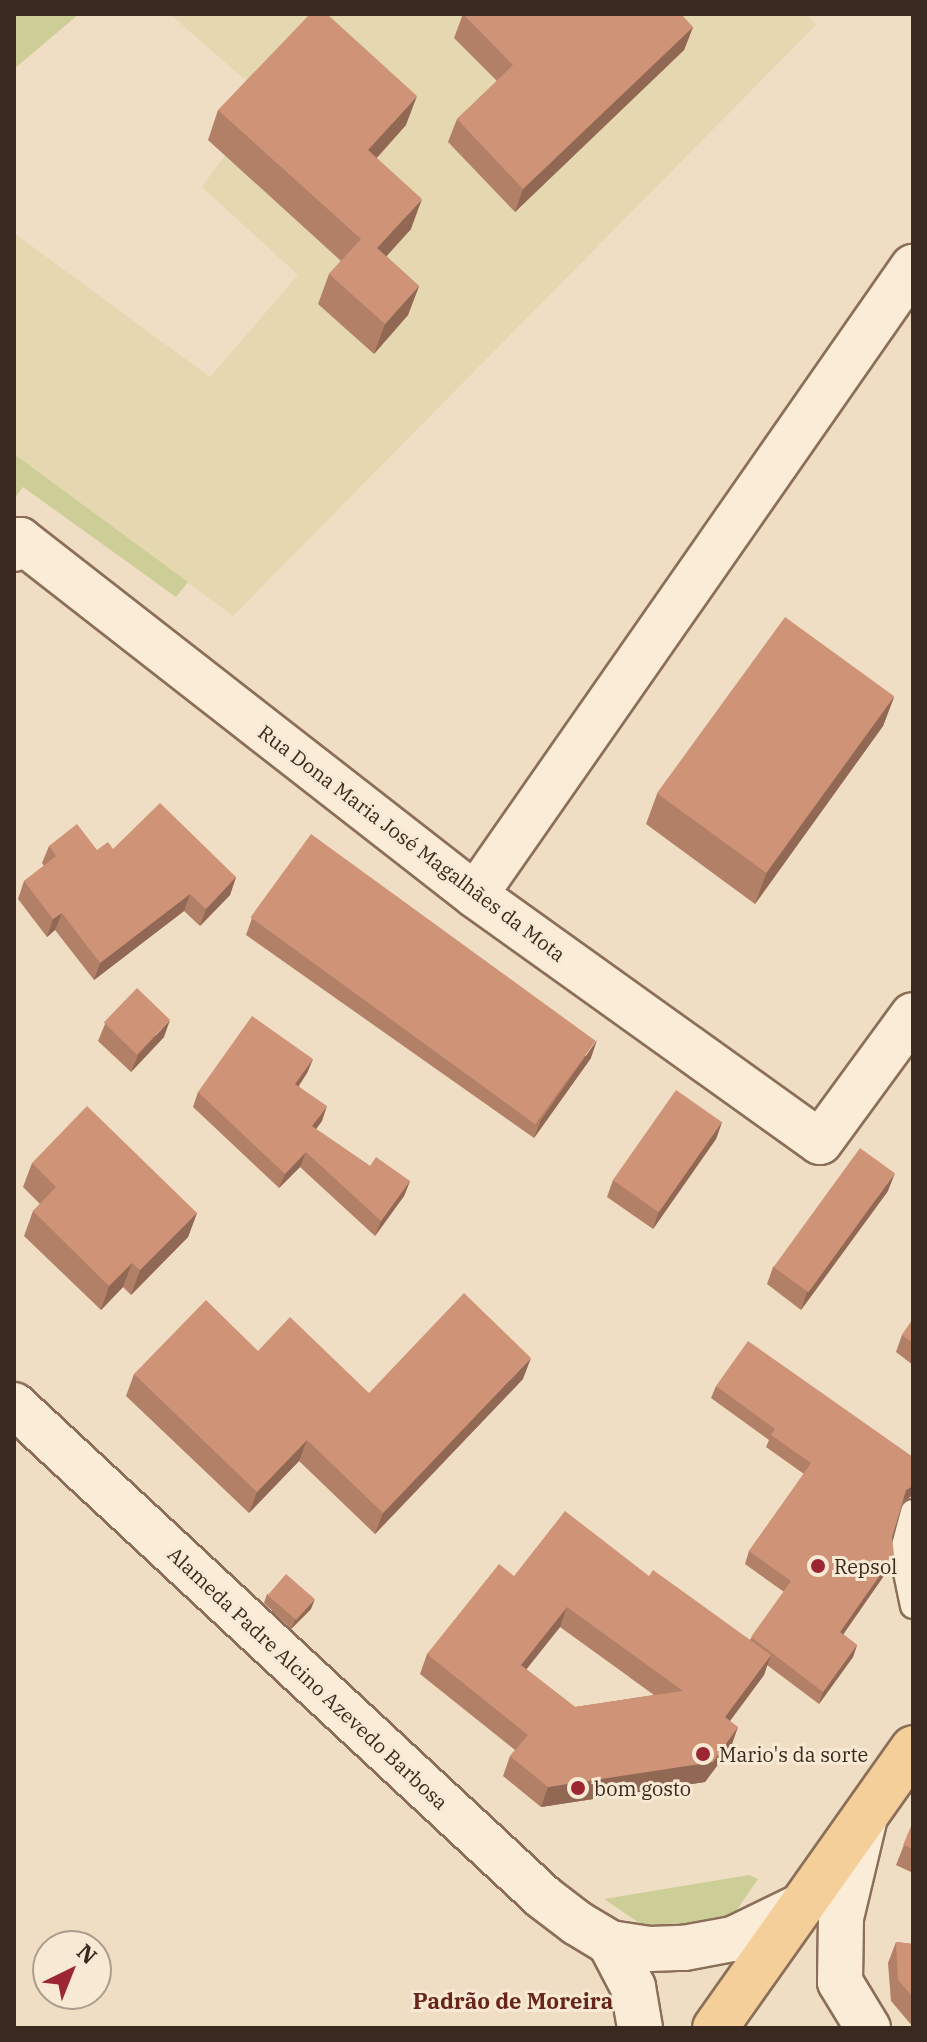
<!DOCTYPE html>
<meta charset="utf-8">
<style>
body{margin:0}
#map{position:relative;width:927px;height:2042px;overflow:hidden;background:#f0dec4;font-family:"IBM Plex Serif",serif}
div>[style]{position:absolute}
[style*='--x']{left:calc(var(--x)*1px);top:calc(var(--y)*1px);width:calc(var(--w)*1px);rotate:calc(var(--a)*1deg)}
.farmland>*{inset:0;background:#e5d8b1}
.green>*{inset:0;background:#cdce97}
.roads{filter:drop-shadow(2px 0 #8b6f59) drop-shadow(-2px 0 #8b6f59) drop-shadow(0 2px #8b6f59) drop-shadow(0 -2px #8b6f59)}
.service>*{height:24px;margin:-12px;padding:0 12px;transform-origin:12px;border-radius:12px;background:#faecd7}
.minor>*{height:44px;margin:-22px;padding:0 22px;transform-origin:22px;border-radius:22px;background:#faecd7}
.secondary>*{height:44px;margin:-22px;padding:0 22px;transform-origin:22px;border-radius:22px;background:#faecd7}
.primary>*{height:44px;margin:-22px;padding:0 22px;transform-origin:22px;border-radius:22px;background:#f4cf9a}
.wall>*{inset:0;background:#b27f67}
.shaded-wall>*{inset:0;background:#916854}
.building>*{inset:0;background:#cf9478;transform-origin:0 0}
.dots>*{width:22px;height:22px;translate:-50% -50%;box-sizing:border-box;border:4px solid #f7e9d3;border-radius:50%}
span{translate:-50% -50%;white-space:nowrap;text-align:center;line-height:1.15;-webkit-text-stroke:6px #f7e9d3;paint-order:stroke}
.street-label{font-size:20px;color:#3a291e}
.poi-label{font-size:20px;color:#3a291e}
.left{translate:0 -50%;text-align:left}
.neighbourhood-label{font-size:22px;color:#68251c;font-weight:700}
.frame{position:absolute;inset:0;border:16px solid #3a291e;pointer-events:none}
.north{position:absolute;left:32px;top:1930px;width:80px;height:80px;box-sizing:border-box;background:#f7e9d3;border:2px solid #ab9c8b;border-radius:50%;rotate:43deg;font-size:22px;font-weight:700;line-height:32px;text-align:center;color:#3a291e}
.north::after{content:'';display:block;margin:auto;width:28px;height:36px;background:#9c2733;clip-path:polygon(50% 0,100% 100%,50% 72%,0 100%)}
</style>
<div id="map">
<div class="farmland">
<div style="clip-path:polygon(170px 14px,807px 14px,816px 25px,233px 616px,14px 454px,14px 233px,210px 377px,298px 275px,202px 187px,225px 155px,208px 140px,254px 88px)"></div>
</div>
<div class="green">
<div style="clip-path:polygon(14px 14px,79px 14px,14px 69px)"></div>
<div style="clip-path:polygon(14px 454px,188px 582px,176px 597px,23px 487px,14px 499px)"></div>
<div style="clip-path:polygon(749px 1875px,758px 1879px,725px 1927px,651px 1931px,604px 1899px)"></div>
</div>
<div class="roads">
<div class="service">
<div style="--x:913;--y:1512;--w:42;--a:105"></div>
<div style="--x:902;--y:1553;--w:54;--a:78.3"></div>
</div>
<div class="minor">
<div style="--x:14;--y:549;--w:11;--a:-56"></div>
<div style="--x:20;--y:540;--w:577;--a:37.96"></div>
<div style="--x:475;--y:895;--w:424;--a:35.6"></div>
<div style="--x:820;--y:1142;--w:157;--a:-53.8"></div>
<div style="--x:475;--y:895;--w:766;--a:-55.11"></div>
</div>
<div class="secondary">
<div style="--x:14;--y:1405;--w:722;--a:42.92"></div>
<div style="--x:543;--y:1897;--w:43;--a:37.4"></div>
<div style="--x:577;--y:1923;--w:39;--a:31"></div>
<div style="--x:610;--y:1943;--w:40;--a:8.5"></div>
<div style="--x:650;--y:1949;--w:34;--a:-2"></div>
<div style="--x:684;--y:1948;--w:50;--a:-10.4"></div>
<div style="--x:733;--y:1939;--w:76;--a:-25.9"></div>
<div style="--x:865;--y:1817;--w:104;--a:103.4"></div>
<div style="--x:841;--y:1918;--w:64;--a:90.9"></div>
<div style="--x:840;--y:1982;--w:54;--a:58.7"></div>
<div style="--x:610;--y:1943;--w:50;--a:62.4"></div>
<div style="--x:633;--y:1987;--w:42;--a:80.3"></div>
</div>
<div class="primary">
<div style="--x:715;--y:2028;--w:343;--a:-54.7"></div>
</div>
</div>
<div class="wall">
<div style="clip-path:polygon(463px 14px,693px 27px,684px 50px,515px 212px,448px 142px,457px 119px,497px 81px,454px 38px)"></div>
<div style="clip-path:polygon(218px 110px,406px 125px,377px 158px,411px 229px,386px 256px,419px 286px,408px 315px,374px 354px,318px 304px,329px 274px,341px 261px,208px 140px)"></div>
<div style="clip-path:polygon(894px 697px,883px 726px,755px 904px,646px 824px,657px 794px)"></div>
<div style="clip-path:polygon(49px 846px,97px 850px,113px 849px,236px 877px,230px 895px,200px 926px,184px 911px,94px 980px,55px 930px,47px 937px,18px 899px,24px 881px,44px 866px,42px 863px)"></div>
<div style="clip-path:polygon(252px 918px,591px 1058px,534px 1138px,246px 935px)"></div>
<div style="clip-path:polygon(105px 1024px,164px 1037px,131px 1072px,98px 1041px)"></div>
<div style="clip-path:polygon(313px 1059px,307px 1073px,299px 1086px,322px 1121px,316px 1129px,370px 1166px,410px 1181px,404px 1196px,375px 1236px,300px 1167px,279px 1188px,193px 1107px,198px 1092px)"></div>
<div style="clip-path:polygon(722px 1122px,716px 1139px,653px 1229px,607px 1197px,613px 1180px)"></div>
<div style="clip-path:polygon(32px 1163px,197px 1213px,188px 1237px,131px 1295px,123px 1287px,101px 1310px,24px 1236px,33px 1211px,40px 1204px,23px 1187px)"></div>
<div style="clip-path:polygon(888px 1191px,801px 1310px,767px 1284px,773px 1267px)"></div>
<div style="clip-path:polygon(913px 1319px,913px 1365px,896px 1352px,902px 1335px)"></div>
<div style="clip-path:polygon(258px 1351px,369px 1393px,523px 1379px,375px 1534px,299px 1461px,249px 1513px,126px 1396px,134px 1374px)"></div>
<div style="clip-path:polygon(evenodd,716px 1386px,913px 1457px,913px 1498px,910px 1497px,903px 1502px,892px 1537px,890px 1567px,843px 1634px,857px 1645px,853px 1657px,819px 1704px,767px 1665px,764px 1675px,730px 1721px,731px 1747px,705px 1782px,541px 1807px,503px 1776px,510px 1756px,515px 1750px,420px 1674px,427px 1654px,514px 1576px,649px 1576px,750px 1640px,784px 1592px,745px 1564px,749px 1551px,804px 1474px,766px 1447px,769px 1440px,711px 1398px,716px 1386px,560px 1627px,654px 1695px,575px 1707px,526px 1669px,560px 1627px)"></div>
<div style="clip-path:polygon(267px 1594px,311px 1609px,291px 1629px,264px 1603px)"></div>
<div style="clip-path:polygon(913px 1822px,913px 1873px,896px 1865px)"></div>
<div style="clip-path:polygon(896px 1942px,913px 1944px,913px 2027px,891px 2001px,888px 1963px)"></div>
</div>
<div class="shaded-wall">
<div style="clip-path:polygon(693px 27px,684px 50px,515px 212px,523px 189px)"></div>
<div style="clip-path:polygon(417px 96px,406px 125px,357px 179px,368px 150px)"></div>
<div style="clip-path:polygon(422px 199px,411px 229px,367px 278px,377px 248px)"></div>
<div style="clip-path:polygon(419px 286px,408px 315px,374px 354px,385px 324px)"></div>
<div style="clip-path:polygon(894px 697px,883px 726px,755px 904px,766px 874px)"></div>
<div style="clip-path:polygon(236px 877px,230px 895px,200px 926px,206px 909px)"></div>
<div style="clip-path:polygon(190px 894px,184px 911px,94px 980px,100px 963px)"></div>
<div style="clip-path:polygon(62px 913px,55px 930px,47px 937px,53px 919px)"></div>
<div style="clip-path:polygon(170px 1020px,164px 1037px,131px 1072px,138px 1055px)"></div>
<div style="clip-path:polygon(597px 1040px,591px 1058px,534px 1138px,541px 1120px)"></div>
<div style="clip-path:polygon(313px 1059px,307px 1073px,290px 1098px,295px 1084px)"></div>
<div style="clip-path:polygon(327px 1106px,322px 1121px,307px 1141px,312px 1126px)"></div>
<div style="clip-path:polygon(722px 1122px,716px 1139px,653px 1229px,659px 1211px)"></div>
<div style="clip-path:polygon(306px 1152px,300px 1167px,279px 1188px,285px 1174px)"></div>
<div style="clip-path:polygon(895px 1173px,888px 1191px,801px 1310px,807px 1292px)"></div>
<div style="clip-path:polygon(410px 1181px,404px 1196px,375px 1236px,381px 1221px)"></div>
<div style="clip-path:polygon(197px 1213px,188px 1237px,131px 1295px,140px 1270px)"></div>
<div style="clip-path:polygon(132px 1263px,123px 1287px,101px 1310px,109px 1286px)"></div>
<div style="clip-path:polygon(531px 1358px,523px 1379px,375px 1534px,383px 1513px)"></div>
<div style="clip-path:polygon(307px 1440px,299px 1461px,249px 1513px,257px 1492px)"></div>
<div style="clip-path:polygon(913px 1486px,910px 1497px,902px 1502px,906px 1490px)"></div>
<div style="clip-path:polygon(894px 1555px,890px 1567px,836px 1645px,840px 1632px)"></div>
<div style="clip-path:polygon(315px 1599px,311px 1609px,291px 1629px,295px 1620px)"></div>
<div style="clip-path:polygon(567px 1607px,560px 1627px,514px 1685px,521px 1665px)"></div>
<div style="clip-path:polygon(857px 1645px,853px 1657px,819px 1704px,823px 1692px)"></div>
<div style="clip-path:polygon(771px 1655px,764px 1675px,718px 1737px,725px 1717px)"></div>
<div style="clip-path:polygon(738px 1727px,731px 1747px,705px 1782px,541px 1807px,548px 1787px)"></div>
</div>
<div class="building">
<div style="clip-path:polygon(310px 14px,327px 14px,417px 96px,368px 150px,422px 199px,377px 248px,419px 286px,385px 324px,329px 274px,361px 239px,218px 110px)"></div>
<div style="clip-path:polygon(463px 14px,681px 14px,693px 27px,523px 189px,457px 119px,513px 65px)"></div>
<div style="left:785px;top:617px;width:135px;height:218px;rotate:36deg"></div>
<div style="clip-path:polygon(160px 803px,236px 877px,206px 909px,190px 894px,100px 963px,62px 913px,53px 919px,24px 881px,56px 856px,49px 846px,77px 824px,97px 850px,108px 842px,113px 849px)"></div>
<div style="left:311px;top:834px;width:352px;height:103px;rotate:36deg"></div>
<div style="left:137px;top:988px;width:46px;height:48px;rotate:44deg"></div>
<div style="clip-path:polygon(252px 1016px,313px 1059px,295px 1084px,327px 1106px,312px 1126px,370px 1166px,376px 1157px,410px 1181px,381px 1221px,306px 1152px,285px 1174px,198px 1092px)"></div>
<div style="left:676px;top:1090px;width:56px;height:110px;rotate:35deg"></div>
<div style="clip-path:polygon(87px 1106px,197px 1213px,140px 1270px,132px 1263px,109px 1286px,33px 1211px,56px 1187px,32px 1163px)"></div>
<div style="left:860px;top:1148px;width:43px;height:147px;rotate:36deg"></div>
<div style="clip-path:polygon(464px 1293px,531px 1358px,383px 1513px,307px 1440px,257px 1492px,134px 1374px,206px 1300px,258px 1351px,290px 1317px,369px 1393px)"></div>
<div style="clip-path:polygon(913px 1319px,913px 1343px,902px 1335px)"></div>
<div style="clip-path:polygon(748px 1341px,913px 1457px,913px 1486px,906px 1490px,892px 1537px,894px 1555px,840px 1632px,857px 1645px,823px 1692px,751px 1637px,791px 1581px,749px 1551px,811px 1463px,771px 1435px,775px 1429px,716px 1386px)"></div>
<div style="clip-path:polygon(evenodd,565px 1511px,649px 1576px,653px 1570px,771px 1655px,725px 1717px,738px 1727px,713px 1762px,548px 1787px,510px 1756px,528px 1735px,427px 1654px,499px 1564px,514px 1576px,565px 1511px,567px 1607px,683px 1691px,575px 1707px,521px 1665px,567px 1607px)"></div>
<div style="left:286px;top:1574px;width:38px;height:28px;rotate:41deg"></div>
<div style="clip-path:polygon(913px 1822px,913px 1849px,903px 1845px)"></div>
<div style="clip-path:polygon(896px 1942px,913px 1944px,913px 1997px,898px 1980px)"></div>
</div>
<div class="dots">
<div style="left:818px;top:1566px;background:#9c2733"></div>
<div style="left:703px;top:1754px;background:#9c2733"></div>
<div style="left:578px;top:1788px;background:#9c2733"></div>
</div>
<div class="street-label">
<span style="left:412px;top:843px;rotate:37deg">Rua Dona Maria José Magalhães da Mota</span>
<span style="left:308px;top:1678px;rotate:43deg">Alameda Padre Alcino Azevedo Barbosa</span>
</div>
<div class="poi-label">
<span class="left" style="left:834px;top:1566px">Repsol</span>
<span class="left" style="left:719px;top:1754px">Mario's da sorte</span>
<span class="left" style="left:594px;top:1788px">bom gosto</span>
</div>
<div class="neighbourhood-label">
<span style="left:513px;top:2001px">Padrão de Moreira</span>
</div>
<div class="frame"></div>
<div class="north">N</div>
</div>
